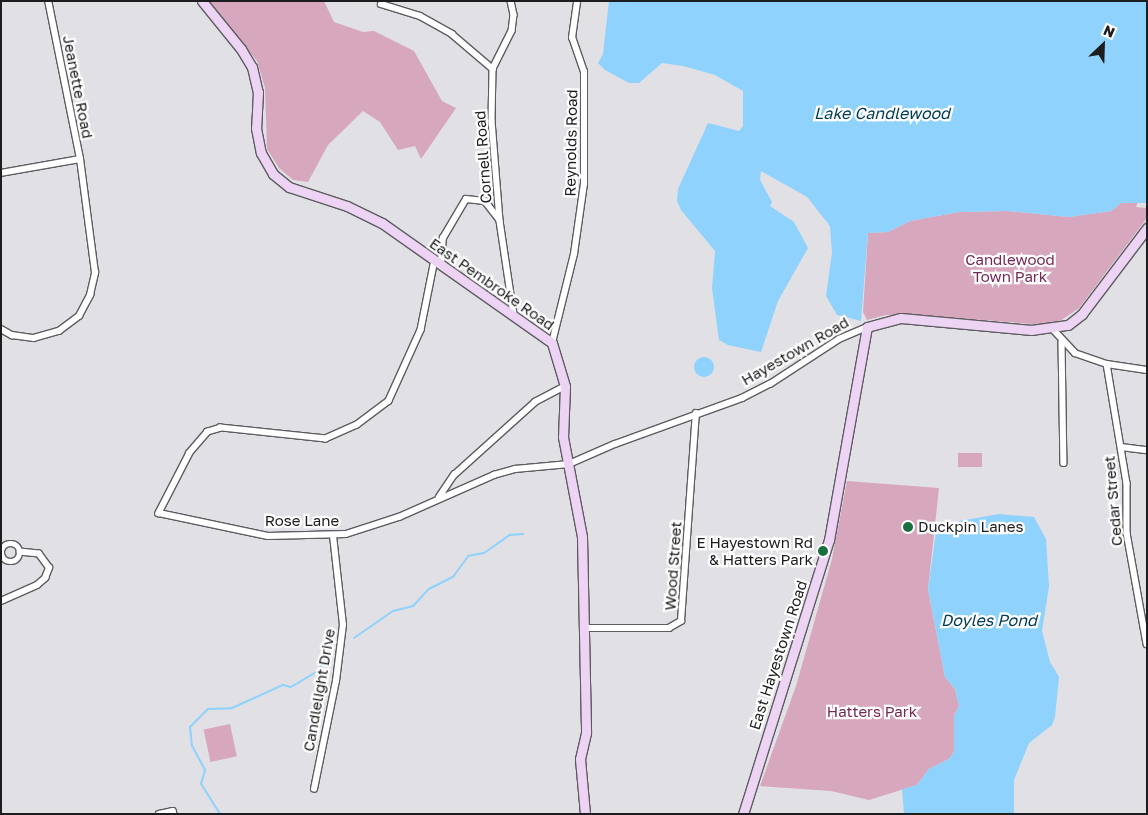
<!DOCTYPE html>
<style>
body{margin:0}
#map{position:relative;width:1148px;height:815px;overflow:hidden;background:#e1e0e5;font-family:"Golos Text",sans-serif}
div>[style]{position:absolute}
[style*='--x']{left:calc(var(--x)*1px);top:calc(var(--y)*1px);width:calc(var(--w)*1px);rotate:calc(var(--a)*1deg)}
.green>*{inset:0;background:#d7a7be;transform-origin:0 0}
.water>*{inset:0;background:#8ed2fd}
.round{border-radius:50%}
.stream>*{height:2px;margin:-1px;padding:0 1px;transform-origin:1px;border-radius:1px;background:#8ed2fd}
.roads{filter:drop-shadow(1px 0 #5d5c60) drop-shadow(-1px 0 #5d5c60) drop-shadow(0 1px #5d5c60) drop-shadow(0 -1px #5d5c60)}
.street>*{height:5.5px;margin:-2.75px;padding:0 2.75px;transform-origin:2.75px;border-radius:2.75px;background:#fff}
.street>.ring{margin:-2.75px;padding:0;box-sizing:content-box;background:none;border:5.5px solid #fff;border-radius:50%}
.secondary>*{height:9px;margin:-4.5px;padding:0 4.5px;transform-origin:4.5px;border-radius:4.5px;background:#eed4f4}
.dots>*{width:14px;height:14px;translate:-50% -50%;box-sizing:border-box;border:2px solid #fff;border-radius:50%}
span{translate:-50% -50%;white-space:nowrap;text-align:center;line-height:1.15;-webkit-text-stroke:4.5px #fff;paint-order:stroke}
.street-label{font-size:15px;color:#1d1d1f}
.park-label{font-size:15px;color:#772956}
.poi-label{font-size:15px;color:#1d1d1f}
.left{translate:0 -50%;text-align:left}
.right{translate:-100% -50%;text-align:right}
.water-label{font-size:16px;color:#013c58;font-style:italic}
.frame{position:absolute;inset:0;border:2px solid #1d1d1f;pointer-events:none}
.north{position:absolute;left:1078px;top:20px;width:50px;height:50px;-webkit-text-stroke:4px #fff;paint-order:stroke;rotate:24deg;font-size:14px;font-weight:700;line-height:20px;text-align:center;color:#1d1d1f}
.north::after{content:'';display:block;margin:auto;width:18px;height:22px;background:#1d1d1f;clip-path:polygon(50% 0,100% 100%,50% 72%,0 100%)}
</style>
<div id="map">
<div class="green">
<div style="clip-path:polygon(209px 1px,324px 1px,334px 22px,363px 32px,374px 31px,414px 51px,442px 101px,456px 108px,421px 159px,415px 146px,398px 150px,380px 122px,363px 111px,328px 145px,308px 182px,293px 180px,279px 168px,267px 149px,265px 88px,257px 61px)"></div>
<div style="clip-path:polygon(1138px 202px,1136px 207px,1147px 208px,1147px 218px,1079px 308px,1057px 323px,1046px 325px,917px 315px,886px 315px,867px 320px,863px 312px,868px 233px,888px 232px,910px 221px,959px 212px,1007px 211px,1069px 217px,1111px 211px,1121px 203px)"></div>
<div style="left:982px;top:453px;width:14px;height:24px;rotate:90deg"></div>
<div style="clip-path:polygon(847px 481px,939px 488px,928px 589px,945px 677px,955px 689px,959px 706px,954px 716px,954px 752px,949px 759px,929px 769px,917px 785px,869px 800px,831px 791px,760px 786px,796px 686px,832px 559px)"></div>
<div style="left:230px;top:724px;width:33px;height:27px;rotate:78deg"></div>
</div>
<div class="water">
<div style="clip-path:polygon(609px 1px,1147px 1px,1147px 203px,1121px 203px,1111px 211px,1069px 217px,1007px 211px,959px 212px,910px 221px,888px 232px,868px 233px,861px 321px,837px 315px,826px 296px,832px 253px,830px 226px,807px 197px,761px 171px,760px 180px,772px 202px,770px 206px,794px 222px,808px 248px,778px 301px,761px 352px,728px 345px,719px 340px,712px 288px,715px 251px,681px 210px,677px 201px,678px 189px,708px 123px,739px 131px,743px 126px,743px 91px,715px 75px,683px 66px,662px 63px,639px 83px,629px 83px,605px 70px,598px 63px,603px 54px)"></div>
<div class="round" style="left:694px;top:357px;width:20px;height:20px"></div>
<div style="clip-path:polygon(999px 514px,1034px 517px,1046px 539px,1049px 586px,1042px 631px,1050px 662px,1059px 677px,1055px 717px,1052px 725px,1029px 743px,1014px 780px,1014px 814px,904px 814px,902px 789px,917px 785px,929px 769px,949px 759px,954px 752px,954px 716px,959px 706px,955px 689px,945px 677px,928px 589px,937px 525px)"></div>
</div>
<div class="stream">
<div style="--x:354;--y:638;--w:47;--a:-34.7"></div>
<div style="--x:393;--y:611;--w:21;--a:-14"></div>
<div style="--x:413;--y:606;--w:23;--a:-47"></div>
<div style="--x:429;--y:589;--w:27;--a:-27"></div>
<div style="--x:453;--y:577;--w:26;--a:-54"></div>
<div style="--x:468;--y:556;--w:16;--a:-11"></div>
<div style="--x:484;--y:553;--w:32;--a:-35"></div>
<div style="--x:510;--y:535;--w:13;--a:-4"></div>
<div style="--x:220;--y:814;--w:36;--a:-122"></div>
<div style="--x:201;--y:784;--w:15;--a:-74"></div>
<div style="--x:205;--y:770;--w:27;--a:-118"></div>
<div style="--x:192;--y:746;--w:19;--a:-96"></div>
<div style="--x:190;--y:727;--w:25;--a:-45"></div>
<div style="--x:208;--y:709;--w:24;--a:-2"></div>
<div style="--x:232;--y:708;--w:56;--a:-24.3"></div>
<div style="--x:283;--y:685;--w:8;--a:14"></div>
<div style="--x:291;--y:687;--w:31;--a:-31"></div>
<div style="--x:318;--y:671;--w:30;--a:-60"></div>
</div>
<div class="roads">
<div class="street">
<div style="--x:511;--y:1;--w:14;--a:78"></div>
<div style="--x:514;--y:15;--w:16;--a:97"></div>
<div style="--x:512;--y:31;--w:42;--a:116.6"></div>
<div style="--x:493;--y:69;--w:52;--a:91.1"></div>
<div style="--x:492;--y:121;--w:100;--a:85.4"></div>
<div style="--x:500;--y:221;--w:95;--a:81.5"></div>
<div style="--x:381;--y:4;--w:41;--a:17.1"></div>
<div style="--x:420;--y:16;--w:37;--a:29"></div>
<div style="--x:452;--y:34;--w:54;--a:40.5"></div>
<div style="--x:1;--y:173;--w:80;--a:-10"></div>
<div style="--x:435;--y:260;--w:71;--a:101.3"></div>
<div style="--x:421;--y:330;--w:78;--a:114.3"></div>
<div style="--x:389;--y:401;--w:40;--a:143"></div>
<div style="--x:357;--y:425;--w:34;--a:156"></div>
<div style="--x:326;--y:439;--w:106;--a:-174"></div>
<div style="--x:221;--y:428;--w:14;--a:163"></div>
<div style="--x:208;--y:432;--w:28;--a:131"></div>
<div style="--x:190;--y:453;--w:68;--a:117.3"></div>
<div style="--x:159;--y:513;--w:111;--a:11.9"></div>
<div style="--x:268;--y:536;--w:78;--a:-1.5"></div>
<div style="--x:346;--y:534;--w:56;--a:-17.8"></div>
<div style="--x:399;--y:517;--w:104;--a:-23.9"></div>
<div style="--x:494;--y:475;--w:22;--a:-16"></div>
<div style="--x:515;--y:469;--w:54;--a:-5.3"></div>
<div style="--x:569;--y:464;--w:50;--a:-23.5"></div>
<div style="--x:615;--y:444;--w:135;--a:-19.9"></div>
<div style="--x:742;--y:398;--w:31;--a:-27"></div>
<div style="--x:770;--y:384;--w:82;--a:-33.1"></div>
<div style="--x:839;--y:339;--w:30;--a:-23"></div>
<div style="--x:441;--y:264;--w:26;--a:-86"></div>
<div style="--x:443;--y:238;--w:45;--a:-59.5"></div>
<div style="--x:466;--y:199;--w:19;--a:6"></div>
<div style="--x:485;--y:201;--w:23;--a:52"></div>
<div style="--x:1052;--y:328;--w:34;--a:47"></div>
<div style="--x:1075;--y:353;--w:34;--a:19"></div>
<div style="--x:1107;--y:364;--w:121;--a:80.5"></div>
<div style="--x:1127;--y:483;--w:50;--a:90"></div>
<div style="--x:1127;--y:533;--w:113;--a:79.8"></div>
<div style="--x:1;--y:329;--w:13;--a:29"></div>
<div style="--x:12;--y:335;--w:22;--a:8"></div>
<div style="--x:34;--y:338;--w:26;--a:-16"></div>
<div style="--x:59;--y:331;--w:25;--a:-37"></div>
<div style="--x:79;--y:316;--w:24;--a:-62"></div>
<div style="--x:90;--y:295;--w:23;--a:-77"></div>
<div style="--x:95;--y:273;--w:115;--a:-97.5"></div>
<div style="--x:80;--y:159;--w:161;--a:-101.4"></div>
<div style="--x:1062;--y:342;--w:121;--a:89.1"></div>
<div style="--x:552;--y:343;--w:92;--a:-76.1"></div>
<div style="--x:574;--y:254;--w:71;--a:-81.9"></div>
<div style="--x:584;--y:184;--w:112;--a:-90"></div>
<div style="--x:584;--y:72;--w:36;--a:-109"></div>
<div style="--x:572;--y:38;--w:37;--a:-82"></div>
<div style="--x:1107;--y:364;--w:40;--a:8.5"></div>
<div style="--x:1121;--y:447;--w:26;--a:7"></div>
<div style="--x:439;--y:497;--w:27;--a:-56"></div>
<div style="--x:454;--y:475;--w:109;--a:-42"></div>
<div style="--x:535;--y:402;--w:34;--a:-28"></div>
<div class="ring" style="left:2px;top:544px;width:12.5px;height:12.5px"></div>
<div style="--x:1;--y:601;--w:39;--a:-24"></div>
<div style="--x:37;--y:585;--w:11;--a:-41"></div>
<div style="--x:45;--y:578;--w:11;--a:-68"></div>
<div style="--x:49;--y:568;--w:17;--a:-126"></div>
<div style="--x:39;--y:554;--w:19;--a:-174"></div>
<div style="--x:583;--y:628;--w:86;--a:0"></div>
<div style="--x:669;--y:628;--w:14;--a:-30"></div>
<div style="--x:681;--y:621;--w:208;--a:-85.9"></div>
<div style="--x:314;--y:789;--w:110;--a:-78.5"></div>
<div style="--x:336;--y:681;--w:56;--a:-82.9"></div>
<div style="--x:343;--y:625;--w:90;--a:-96.4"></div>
<div style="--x:159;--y:814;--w:14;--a:-12"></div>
<div style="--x:173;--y:811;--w:3;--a:72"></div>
</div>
<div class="secondary">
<div style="--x:202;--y:1;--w:62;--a:50.9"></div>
<div style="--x:241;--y:49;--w:21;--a:59"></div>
<div style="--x:252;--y:67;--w:26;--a:77"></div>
<div style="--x:258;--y:92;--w:36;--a:93"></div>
<div style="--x:256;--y:128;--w:25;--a:79"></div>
<div style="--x:261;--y:153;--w:24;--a:60"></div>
<div style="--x:273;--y:174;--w:21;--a:39"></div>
<div style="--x:289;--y:187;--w:61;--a:18.1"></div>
<div style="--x:347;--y:206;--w:39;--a:26"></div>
<div style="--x:382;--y:223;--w:208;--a:35.2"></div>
<div style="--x:552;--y:343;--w:45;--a:73.2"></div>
<div style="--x:565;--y:386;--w:51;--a:92.2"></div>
<div style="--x:563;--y:437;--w:102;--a:79.2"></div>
<div style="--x:582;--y:537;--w:196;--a:88.8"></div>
<div style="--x:586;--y:733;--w:27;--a:103"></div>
<div style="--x:580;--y:759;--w:55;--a:84.8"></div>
<div style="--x:743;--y:814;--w:287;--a:-72.6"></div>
<div style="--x:829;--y:540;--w:216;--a:-79.9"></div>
<div style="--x:867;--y:327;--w:35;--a:-15"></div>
<div style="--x:901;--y:318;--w:131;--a:5.3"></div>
<div style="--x:1031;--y:330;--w:37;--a:-8"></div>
<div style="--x:1068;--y:325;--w:18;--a:-38"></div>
<div style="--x:1082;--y:314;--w:108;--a:-52.9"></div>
</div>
</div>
<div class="dots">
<div style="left:908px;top:527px;background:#1a6e3f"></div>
<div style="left:823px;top:551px;background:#1a6e3f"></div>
</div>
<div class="street-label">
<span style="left:78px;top:87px;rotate:79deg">Jeanette Road</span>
<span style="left:571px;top:143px;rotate:-89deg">Reynolds Road</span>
<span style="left:483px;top:157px;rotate:-94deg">Cornell Road</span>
<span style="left:492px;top:284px;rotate:35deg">East Pembroke Road</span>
<span style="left:795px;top:351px;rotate:-30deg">Hayestown Road</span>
<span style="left:1113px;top:501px;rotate:-95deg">Cedar Street</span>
<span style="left:302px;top:521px">Rose Lane</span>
<span style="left:673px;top:566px;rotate:-86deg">Wood Street</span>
<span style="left:778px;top:655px;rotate:-72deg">East Hayestown Road</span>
<span style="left:319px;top:690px;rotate:-80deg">Candlelight Drive</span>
</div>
<div class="park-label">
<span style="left:1010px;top:268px">Candlewood<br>Town Park</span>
<span style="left:872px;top:712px">Hatters Park</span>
</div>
<div class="poi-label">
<span class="left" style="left:918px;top:527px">Duckpin Lanes</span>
<span class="right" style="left:813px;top:551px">E Hayestown Rd<br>&amp; Hatters Park</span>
</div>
<div class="water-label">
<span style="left:882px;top:113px">Lake Candlewood</span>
<span style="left:989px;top:620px">Doyles Pond</span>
</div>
<div class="frame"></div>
<div class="north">N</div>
</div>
